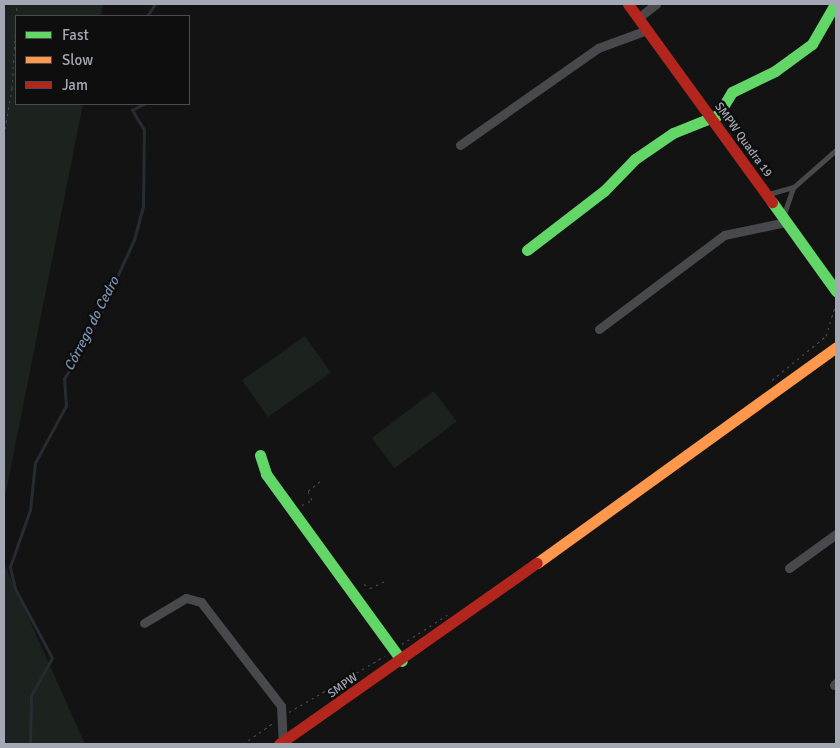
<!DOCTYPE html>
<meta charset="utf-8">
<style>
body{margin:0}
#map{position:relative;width:840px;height:748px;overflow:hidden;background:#131313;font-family:Signika,sans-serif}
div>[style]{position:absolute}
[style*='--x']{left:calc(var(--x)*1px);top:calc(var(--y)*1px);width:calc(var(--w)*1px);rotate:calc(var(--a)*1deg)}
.green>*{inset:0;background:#1c221d;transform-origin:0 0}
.stream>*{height:2.5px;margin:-1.25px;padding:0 1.25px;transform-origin:1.25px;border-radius:1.25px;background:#272c34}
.path>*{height:1px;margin-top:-0.5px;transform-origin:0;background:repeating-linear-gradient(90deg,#49494e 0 2.5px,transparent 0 6.5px)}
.lane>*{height:4.5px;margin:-2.25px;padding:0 2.25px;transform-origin:2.25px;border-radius:2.25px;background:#48494c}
.street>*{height:9px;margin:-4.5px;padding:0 4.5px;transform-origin:4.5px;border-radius:4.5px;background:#48494c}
.fast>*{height:11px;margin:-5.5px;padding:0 5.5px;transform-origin:5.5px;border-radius:5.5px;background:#63d668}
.slow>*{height:11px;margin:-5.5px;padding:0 5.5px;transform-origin:5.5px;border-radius:5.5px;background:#ff974d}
.jam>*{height:11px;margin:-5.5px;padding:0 5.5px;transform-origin:5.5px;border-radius:5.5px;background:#b3261e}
span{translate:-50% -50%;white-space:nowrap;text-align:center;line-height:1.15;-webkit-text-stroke:5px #0e0e0f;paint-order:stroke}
.street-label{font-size:12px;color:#a4a7b4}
.water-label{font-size:14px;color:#7c91af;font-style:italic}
.frame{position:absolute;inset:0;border:5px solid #a4a7b4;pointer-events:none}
.legend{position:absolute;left:15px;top:15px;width:175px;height:90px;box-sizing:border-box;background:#0e0e0f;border:1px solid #4a4b51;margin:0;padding:6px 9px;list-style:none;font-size:15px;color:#a4a7b4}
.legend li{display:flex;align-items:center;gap:10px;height:25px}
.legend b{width:25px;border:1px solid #4a4b51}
</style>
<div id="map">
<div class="green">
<div style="clip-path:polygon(4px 4px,103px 4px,101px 16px,16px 16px,16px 104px,83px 104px,4px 502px)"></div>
<div style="left:305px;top:336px;width:45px;height:77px;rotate:55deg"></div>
<div style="left:434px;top:391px;width:38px;height:78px;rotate:53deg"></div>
<div style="clip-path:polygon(4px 563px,85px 744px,4px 744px)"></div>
</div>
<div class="stream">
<div style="--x:147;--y:16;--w:14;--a:-56"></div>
<div style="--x:30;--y:744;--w:48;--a:-88.8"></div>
<div style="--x:31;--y:696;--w:43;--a:-61.1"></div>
<div style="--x:52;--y:658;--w:78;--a:-118.2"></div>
<div style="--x:15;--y:589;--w:23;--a:-103"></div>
<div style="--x:10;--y:567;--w:60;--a:-70.7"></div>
<div style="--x:30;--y:510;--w:47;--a:-83.9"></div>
<div style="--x:35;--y:463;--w:65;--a:-61.5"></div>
<div style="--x:66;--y:406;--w:27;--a:-94"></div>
<div style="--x:64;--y:379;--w:62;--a:-60.1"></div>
<div style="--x:95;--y:325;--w:94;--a:-65.4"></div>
<div style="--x:134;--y:240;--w:34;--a:-75"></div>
<div style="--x:143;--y:207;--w:77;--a:-89.3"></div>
<div style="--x:144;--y:130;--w:23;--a:-121"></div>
<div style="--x:132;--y:110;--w:13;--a:-27"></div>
</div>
<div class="path">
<div style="--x:4;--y:135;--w:48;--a:-80.3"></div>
<div style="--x:12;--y:88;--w:84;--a:-86.6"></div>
<div style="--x:772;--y:380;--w:70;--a:-39.2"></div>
<div style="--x:826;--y:336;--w:34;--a:-73"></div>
<div style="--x:302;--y:505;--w:11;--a:-27"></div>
<div style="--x:312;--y:500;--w:10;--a:-114"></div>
<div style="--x:308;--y:491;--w:19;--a:-39"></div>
<div style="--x:364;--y:584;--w:7;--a:34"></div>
<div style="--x:370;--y:588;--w:19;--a:-25"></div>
<div style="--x:402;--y:644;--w:54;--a:-32.8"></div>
<div style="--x:289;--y:712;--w:111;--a:-30.3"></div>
<div style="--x:243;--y:744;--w:37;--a:-35"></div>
</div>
<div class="lane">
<div style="--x:769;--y:194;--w:26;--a:-16"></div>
<div style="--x:794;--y:187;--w:56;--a:-41.4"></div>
<div style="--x:784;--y:214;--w:28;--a:-71"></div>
</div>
<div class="street">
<div style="--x:638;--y:18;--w:23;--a:-38"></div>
<div style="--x:460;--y:145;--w:169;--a:-35.1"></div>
<div style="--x:598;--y:48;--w:52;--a:-20.2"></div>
<div style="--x:599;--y:329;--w:156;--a:-36.9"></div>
<div style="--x:724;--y:235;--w:63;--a:-11.8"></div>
<div style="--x:789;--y:568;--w:58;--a:-35.9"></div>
<div style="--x:144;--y:623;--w:49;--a:-30.8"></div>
<div style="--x:186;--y:598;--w:16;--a:15"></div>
<div style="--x:201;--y:602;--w:131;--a:52.4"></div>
<div style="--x:281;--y:706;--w:36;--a:87"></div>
<div style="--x:834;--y:685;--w:3;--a:-45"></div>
</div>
<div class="fast">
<div style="--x:772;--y:202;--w:110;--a:54.3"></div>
<div style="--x:527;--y:250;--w:97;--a:-37.5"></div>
<div style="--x:604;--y:191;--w:45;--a:-45.9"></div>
<div style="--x:635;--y:159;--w:46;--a:-34.4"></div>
<div style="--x:673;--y:133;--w:48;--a:-21.8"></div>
<div style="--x:718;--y:115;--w:27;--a:-59"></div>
<div style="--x:732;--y:92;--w:48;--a:-26"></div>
<div style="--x:775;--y:71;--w:46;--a:-36.1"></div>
<div style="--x:812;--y:44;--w:46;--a:-60.1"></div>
<div style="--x:260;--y:455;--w:20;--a:72"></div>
<div style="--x:266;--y:474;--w:231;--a:54"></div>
</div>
<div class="slow">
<div style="--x:537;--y:563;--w:369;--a:-35.8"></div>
</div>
<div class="jam">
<div style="--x:628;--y:4;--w:245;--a:54"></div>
<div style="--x:279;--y:744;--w:315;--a:-35.1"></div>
</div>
<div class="street-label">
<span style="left:743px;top:140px;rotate:54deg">SMPW Quadra 19</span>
<span style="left:343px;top:686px;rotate:-35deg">SMPW</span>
</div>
<div class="water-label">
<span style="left:92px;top:324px;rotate:-63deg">Córrego do Cedro</span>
</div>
<div class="frame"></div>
<ul class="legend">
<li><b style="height:6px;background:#63d668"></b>Fast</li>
<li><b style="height:6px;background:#ff974d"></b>Slow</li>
<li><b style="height:6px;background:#b3261e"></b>Jam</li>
</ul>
</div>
